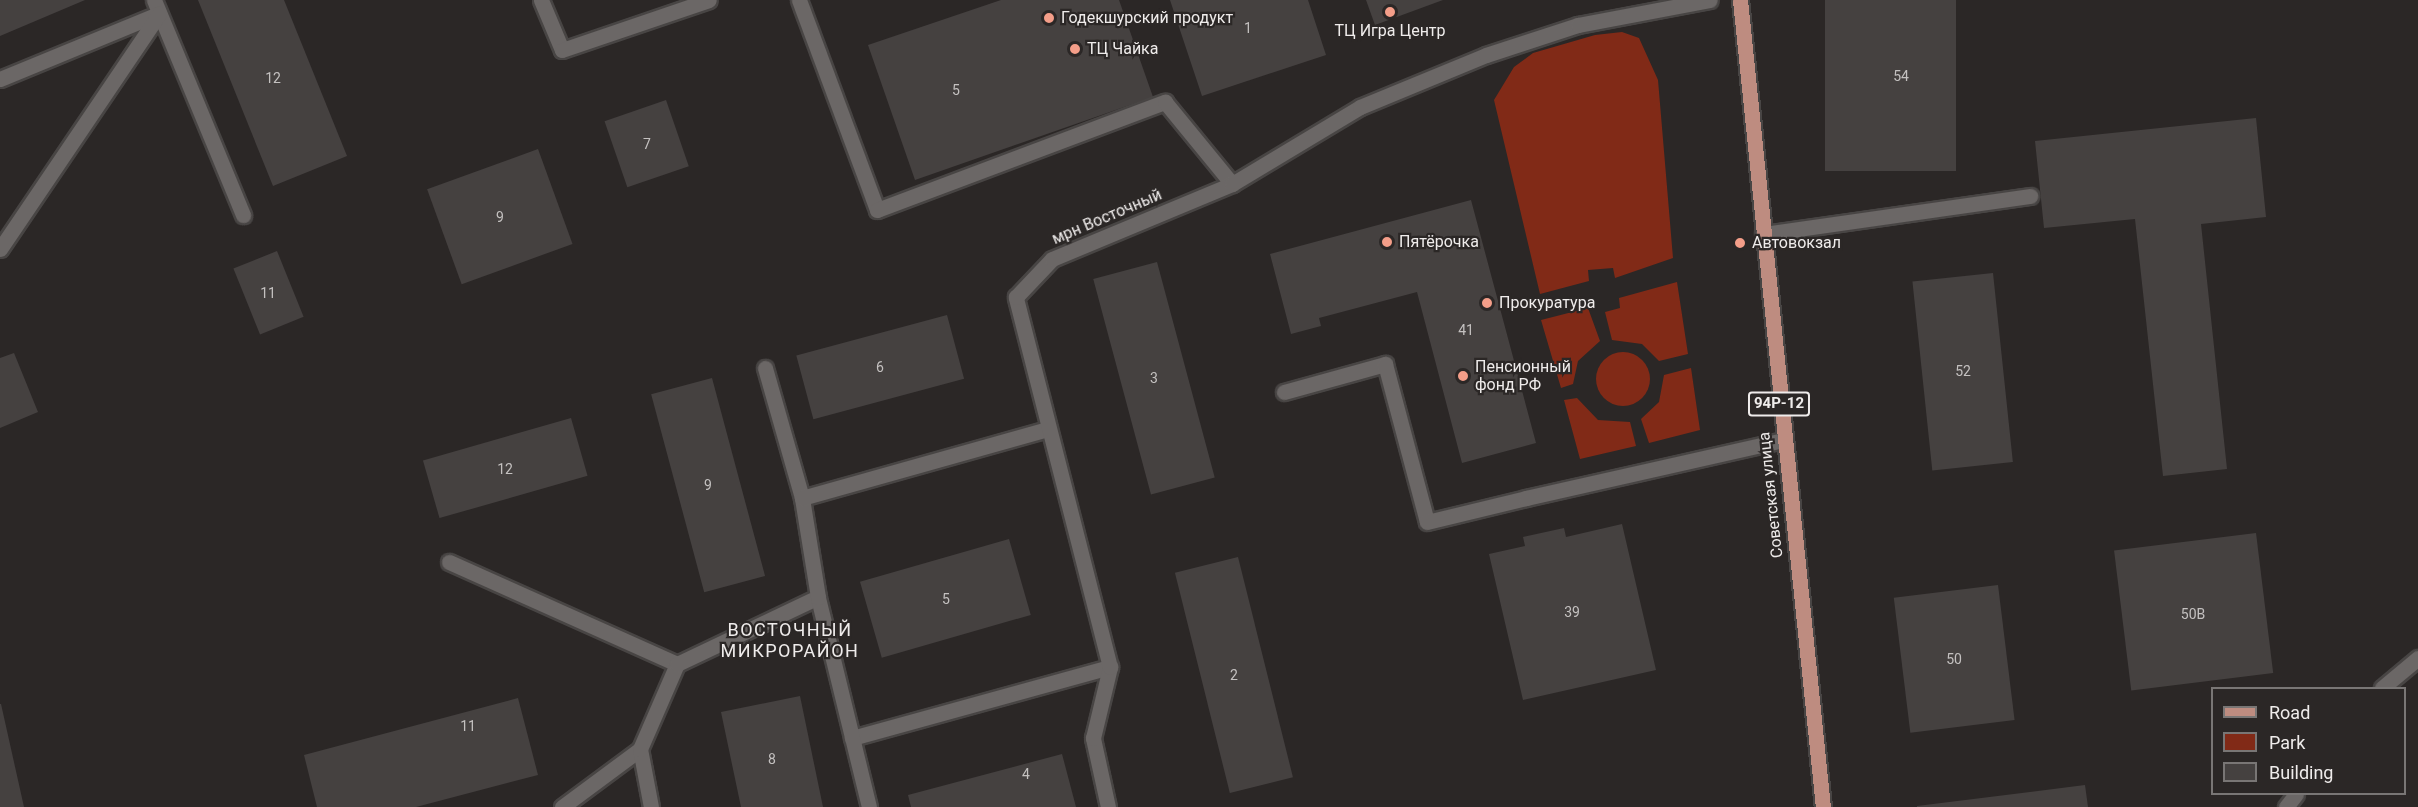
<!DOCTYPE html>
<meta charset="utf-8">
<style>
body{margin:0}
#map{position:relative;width:2418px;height:807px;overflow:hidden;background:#2b2726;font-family:Roboto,sans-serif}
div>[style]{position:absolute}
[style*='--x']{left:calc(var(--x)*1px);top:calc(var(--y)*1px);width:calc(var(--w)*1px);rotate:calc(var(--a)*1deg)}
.green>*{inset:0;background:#812a17}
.round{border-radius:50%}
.building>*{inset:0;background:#454140;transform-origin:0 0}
.roads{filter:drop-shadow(2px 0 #484544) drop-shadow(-2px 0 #484544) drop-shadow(0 2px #484544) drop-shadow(0 -2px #484544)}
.service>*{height:15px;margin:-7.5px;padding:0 7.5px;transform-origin:7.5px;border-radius:7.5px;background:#6b6766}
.minor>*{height:15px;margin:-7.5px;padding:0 7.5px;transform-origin:7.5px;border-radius:7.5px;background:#6b6766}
.primary>*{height:15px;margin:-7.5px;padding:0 7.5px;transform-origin:7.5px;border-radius:7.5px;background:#be8c80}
.dots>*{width:16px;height:16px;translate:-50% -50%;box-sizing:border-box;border:3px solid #2b2726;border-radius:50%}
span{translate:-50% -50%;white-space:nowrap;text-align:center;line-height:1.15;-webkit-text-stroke:4.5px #2b2726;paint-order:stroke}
.number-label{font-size:14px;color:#c4c1c0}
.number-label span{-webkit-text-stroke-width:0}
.shield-label span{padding:2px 4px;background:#2b2726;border:2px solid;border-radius:4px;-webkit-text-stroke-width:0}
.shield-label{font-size:15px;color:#efeceb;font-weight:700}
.poi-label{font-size:16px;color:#efeceb}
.left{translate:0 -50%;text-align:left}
.street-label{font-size:16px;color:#efeceb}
.neighbourhood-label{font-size:18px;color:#efeceb;letter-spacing:1.5px}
.legend{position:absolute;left:2211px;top:687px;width:195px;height:108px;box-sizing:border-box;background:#2b2726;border:2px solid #797675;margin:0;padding:8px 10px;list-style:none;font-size:18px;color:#efeceb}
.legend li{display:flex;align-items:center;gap:12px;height:30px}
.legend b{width:30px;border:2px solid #797675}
</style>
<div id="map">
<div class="green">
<div style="clip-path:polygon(1622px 32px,1639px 38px,1658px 80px,1673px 258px,1615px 278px,1613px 268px,1588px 270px,1589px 281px,1540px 294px,1494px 100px,1514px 67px,1533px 53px,1595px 35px)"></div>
<div style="clip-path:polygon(1677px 282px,1688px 354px,1659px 361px,1642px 344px,1612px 340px,1605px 312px,1620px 308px,1619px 298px)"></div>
<div style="clip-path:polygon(1588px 308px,1600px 341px,1578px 361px,1573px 384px,1561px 388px,1541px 320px)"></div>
<div class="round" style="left:1596px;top:352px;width:54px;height:54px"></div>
<div style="clip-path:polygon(1691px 368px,1700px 430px,1649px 443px,1641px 419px,1659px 402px,1664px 375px)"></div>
<div style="clip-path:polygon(1577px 398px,1598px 420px,1630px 422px,1636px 446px,1580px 459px,1564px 400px)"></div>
</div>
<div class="building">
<div style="clip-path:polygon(0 0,85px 0,0 36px)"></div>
<div style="clip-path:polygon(198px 0,284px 0,347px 156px,273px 186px)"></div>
<div style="clip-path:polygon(1001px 0,1119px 0,1153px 97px,915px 180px,868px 45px)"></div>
<div style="clip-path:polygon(1170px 0,1308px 0,1326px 55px,1202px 96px)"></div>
<div style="clip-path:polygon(1366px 0,1443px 0,1375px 25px)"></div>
<div style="left:1825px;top:0;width:131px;height:171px"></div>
<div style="left:666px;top:100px;width:70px;height:65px;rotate:71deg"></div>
<div style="clip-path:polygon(2256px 118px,2266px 217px,2201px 224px,2227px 469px,2163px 476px,2135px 219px,2044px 228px,2035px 141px)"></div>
<div style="left:538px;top:149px;width:101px;height:118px;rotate:70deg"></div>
<div style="clip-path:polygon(1471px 200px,1536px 443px,1462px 463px,1417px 292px,1319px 318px,1321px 326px,1291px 334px,1270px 254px)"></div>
<div style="left:277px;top:251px;width:71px;height:47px;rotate:68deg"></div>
<div style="left:1157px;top:262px;width:223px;height:66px;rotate:75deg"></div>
<div style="left:1993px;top:273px;width:190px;height:81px;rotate:84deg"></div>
<div style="left:947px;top:315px;width:66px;height:156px;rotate:75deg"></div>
<div style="clip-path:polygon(14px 353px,38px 412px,0 428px,0 358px)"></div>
<div style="left:712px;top:378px;width:205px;height:63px;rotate:75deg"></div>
<div style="left:571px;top:418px;width:60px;height:154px;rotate:74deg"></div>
<div style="clip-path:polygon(1622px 524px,1656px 670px,1523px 700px,1489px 554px,1525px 546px,1523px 537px,1564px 528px,1566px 537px)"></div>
<div style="left:2256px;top:533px;width:141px;height:143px;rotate:83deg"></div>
<div style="left:1009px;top:539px;width:79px;height:155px;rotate:74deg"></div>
<div style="left:1238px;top:557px;width:227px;height:65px;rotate:76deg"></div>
<div style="left:1998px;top:585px;width:136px;height:105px;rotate:83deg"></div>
<div style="clip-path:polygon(800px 696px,823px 807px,741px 807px,721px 712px)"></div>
<div style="clip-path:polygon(518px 698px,538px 775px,416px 807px,317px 807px,304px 755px)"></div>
<div style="clip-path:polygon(0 704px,1px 704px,24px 807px,0 807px)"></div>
<div style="clip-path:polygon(1062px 754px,1076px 807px,911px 807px,908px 795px)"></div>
<div style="clip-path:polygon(2085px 785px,2088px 807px,1917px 807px,1917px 806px)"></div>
</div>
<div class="roads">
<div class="service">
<div style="--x:154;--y:0;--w:233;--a:67.5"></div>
<div style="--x:541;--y:0;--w:54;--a:67.2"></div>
<div style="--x:799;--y:0;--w:224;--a:69.6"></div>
<div style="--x:877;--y:210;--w:308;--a:-20.6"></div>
<div style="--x:1165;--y:102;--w:106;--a:50.7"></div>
<div style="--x:0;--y:79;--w:171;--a:-22.4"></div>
<div style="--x:1763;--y:234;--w:270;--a:-8.1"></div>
<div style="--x:0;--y:249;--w:284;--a:-55.9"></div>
<div style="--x:765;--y:368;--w:135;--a:74.1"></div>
<div style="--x:1284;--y:392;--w:105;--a:-15.5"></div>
<div style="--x:1385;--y:364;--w:163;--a:75.1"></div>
<div style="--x:1427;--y:522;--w:102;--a:-13.6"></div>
<div style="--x:449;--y:562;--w:250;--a:24.1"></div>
<div style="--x:2382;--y:688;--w:47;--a:-39.8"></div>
<div style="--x:852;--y:738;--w:268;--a:-15.4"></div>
<div style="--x:562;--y:807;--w:97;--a:-36.6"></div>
<div style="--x:651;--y:807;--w:59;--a:-100.7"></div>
<div style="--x:640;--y:749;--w:93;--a:-66.5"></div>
<div style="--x:677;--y:664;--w:156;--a:-25.4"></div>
<div style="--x:869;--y:807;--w:216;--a:-103.7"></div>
<div style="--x:818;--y:597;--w:100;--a:-99.2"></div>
<div style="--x:802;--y:498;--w:255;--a:-15.7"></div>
<div style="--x:2286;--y:807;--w:16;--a:-52"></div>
</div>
<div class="minor">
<div style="--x:562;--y:50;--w:155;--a:-18.8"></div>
<div style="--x:1526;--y:498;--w:263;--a:-12.7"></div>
<div style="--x:1108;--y:807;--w:71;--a:-102.3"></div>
<div style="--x:1093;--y:738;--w:73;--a:-76.5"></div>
<div style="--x:1110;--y:667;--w:382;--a:-104.3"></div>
<div style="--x:1016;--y:297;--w:52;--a:-46.5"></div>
<div style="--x:1052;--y:259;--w:195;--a:-22.6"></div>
<div style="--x:1232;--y:184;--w:149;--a:-31"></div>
<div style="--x:1360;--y:107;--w:136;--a:-22.4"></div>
<div style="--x:1486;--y:55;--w:97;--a:-18.1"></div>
<div style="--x:1578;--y:25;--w:134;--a:-10.7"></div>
</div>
<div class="primary">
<div style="--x:1740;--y:0;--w:811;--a:84.13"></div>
</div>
</div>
<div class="dots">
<div style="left:1390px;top:12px;background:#f49e89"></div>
<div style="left:1049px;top:18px;background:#f49e89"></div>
<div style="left:1075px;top:49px;background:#f49e89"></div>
<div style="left:1387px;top:242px;background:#f49e89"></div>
<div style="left:1740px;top:243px;background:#f49e89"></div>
<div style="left:1487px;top:303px;background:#f49e89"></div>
<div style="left:1463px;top:376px;background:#f49e89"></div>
</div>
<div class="number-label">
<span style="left:1248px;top:28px">1</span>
<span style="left:1901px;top:76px">54</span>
<span style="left:273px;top:78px">12</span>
<span style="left:956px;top:90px">5</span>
<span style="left:647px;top:144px">7</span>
<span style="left:500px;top:217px">9</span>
<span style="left:268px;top:293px">11</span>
<span style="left:1466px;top:330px">41</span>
<span style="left:880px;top:367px">6</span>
<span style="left:1963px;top:371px">52</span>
<span style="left:1154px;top:378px">3</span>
<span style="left:505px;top:469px">12</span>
<span style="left:708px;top:485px">9</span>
<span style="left:946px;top:599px">5</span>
<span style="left:1572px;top:612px">39</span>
<span style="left:2193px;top:614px">50В</span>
<span style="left:1954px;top:659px">50</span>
<span style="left:1234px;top:675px">2</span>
<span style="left:468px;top:726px">11</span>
<span style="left:772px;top:759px">8</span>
<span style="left:1026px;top:774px">4</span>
</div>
<div class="shield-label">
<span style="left:1779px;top:404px">94Р-12</span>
</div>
<div class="poi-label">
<span class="left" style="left:1061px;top:18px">Годекшурский продукт</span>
<span style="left:1390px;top:31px">ТЦ Игра Центр</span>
<span class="left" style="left:1087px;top:49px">ТЦ Чайка</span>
<span class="left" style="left:1399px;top:242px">Пятёрочка</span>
<span class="left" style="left:1752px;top:243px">Автовокзал</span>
<span class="left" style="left:1499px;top:303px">Прокуратура</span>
<span class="left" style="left:1475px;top:376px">Пенсионный<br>фонд РФ</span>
</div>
<div class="street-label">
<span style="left:1107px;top:217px;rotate:-23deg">мрн Восточный</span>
<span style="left:1771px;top:495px;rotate:-96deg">Советская улица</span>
</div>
<div class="neighbourhood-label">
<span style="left:790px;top:641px">ВОСТОЧНЫЙ<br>МИКРОРАЙОН</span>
</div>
<ul class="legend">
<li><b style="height:8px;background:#be8c80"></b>Road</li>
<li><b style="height:16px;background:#812a17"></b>Park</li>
<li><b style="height:16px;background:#454140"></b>Building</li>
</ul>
</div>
